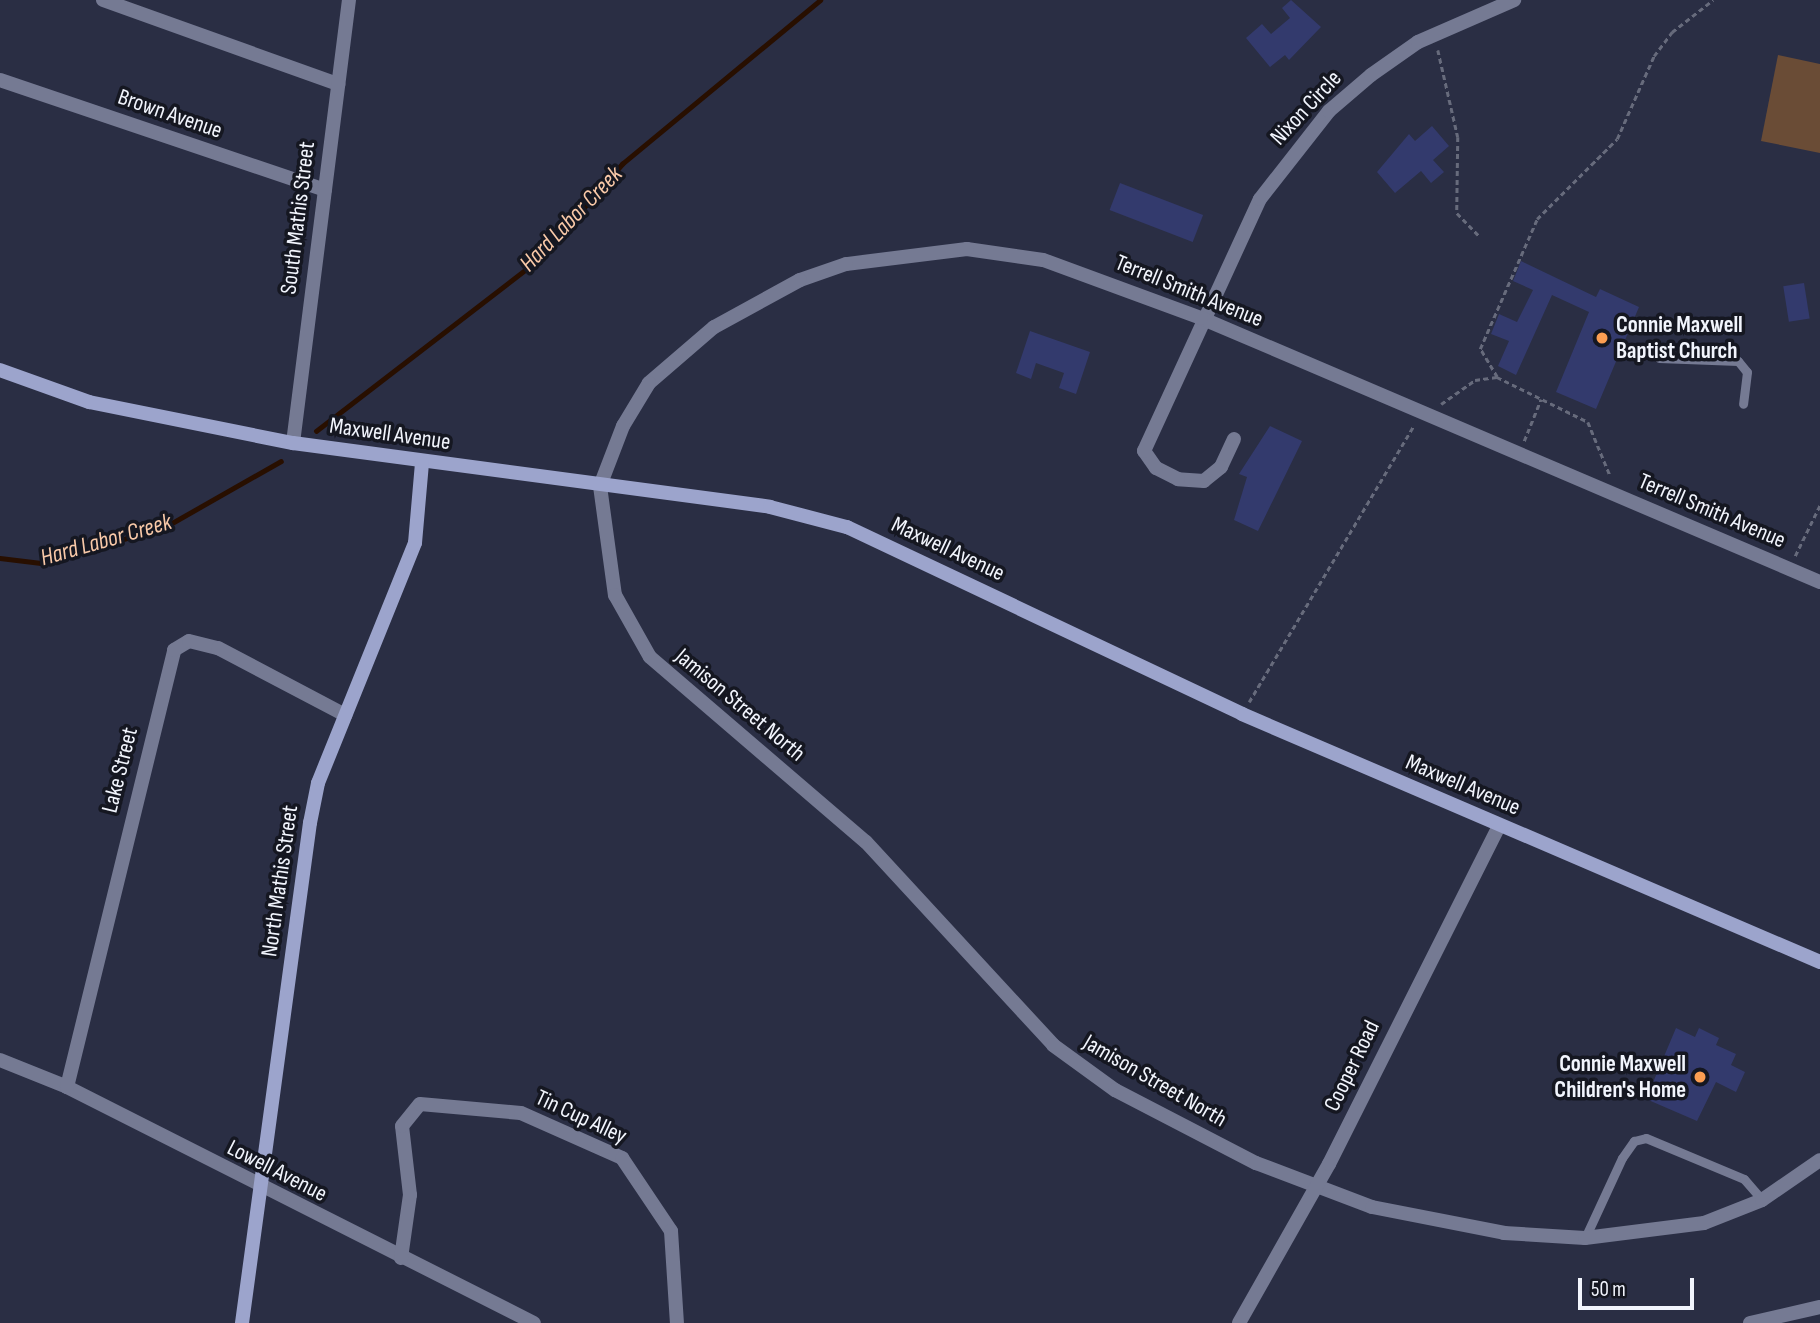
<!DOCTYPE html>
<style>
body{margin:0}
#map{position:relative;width:1820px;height:1323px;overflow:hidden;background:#2a2e44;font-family:"Sofia Sans Condensed",sans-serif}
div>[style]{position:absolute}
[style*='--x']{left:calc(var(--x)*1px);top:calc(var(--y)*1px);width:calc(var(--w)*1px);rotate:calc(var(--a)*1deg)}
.green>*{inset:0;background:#6a4c36}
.stream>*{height:4.5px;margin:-2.25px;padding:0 2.25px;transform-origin:2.25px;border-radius:2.25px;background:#280f00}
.building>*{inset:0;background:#333a6d;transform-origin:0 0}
.path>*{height:2.5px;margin-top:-1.25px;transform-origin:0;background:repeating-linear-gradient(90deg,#676b7c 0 5px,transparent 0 8.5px)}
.lane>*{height:9px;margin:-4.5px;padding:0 4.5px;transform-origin:4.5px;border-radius:4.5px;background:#757a93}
.street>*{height:14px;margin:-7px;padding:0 7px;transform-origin:7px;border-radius:7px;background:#757a93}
.secondary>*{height:14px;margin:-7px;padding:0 7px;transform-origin:7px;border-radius:7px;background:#9ca4cc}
.dots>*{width:19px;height:19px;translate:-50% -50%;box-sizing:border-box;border:4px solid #151721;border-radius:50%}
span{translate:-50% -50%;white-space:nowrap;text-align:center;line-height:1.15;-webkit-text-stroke:7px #151721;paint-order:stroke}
.street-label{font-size:23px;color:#f2f5fd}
.poi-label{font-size:23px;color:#f2f5fd;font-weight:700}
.left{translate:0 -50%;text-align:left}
.right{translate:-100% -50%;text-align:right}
.water-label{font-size:24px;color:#f9c9a8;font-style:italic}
.scale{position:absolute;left:1578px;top:1278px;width:116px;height:32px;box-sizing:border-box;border:4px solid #f2f5fd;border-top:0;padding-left:9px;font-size:21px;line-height:24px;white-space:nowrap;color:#f2f5fd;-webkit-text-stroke:5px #151721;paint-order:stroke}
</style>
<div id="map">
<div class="green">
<div style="clip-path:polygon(1778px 55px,1820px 64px,1820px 153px,1761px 141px)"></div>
</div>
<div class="stream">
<div style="--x:316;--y:431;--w:280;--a:-37.6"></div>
<div style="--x:538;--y:260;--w:128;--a:-48.8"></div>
<div style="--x:622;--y:164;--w:257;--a:-39.6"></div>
<div style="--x:0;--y:558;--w:41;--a:7"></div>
<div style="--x:41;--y:563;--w:129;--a:-16.2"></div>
<div style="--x:165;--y:527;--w:133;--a:-29.6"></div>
</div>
<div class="building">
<div style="clip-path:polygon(1291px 0,1321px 27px,1289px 60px,1285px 55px,1270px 67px,1246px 38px,1262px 24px,1271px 34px,1290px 18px,1282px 8px)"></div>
<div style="clip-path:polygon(1432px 126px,1449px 146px,1433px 160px,1444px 172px,1431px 183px,1421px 171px,1395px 193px,1377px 172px,1409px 134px,1415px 141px)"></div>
<div style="left:1120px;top:183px;width:89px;height:29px;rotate:21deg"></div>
<div style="clip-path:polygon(1521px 261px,1596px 297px,1600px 289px,1639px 307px,1596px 409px,1556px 392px,1589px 312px,1552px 295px,1516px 375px,1498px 366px,1509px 341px,1491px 334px,1499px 314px,1517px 322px,1533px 290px,1513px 281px)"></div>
<div style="left:1804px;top:283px;width:36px;height:21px;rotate:81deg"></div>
<div style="clip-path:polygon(1030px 331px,1090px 352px,1076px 394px,1059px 388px,1064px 373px,1036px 363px,1031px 379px,1016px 373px)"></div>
<div style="clip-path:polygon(1270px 426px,1302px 441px,1258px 531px,1234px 520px,1247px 477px,1239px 474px)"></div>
<div style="clip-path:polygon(1676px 1028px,1695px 1037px,1699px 1028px,1719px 1038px,1716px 1045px,1736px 1054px,1731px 1065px,1745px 1072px,1736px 1092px,1716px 1082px,1697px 1121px,1646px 1099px)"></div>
</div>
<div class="path">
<div style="--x:1438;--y:50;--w:89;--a:77.1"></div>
<div style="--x:1458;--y:137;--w:76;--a:90.8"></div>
<div style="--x:1457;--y:213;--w:33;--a:46"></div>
<div style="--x:1497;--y:377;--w:33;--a:-121"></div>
<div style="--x:1480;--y:349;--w:142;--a:-66.3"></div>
<div style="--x:1537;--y:219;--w:113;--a:-45"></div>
<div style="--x:1617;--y:139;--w:91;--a:-66"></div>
<div style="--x:1654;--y:56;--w:30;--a:-53"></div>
<div style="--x:1672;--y:32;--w:52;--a:-38"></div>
<div style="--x:1441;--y:404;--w:42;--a:-35.2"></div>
<div style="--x:1475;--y:380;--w:22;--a:-8"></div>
<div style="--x:1497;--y:377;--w:102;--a:26.3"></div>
<div style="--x:1588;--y:422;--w:57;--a:67.5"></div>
<div style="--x:1524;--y:441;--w:45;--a:-68"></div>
<div style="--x:1795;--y:556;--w:57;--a:-63.9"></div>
<div style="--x:1249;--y:702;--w:322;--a:-59.2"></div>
</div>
<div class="lane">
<div style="--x:1659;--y:358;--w:79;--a:2.2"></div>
<div style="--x:1738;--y:361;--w:14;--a:51"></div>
<div style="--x:1747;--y:372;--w:32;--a:97"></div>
<div style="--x:1585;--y:1238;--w:88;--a:-65.2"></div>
<div style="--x:1622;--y:1158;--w:21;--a:-55"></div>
<div style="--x:1634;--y:1141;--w:12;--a:-14"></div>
<div style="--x:1646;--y:1138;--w:106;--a:22.7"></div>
<div style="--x:1744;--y:1179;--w:28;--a:49"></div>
</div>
<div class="street">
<div style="--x:103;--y:0;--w:250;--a:19.7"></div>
<div style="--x:0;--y:80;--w:343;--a:18.7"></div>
<div style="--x:1234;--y:439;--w:31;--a:115"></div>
<div style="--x:1221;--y:467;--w:22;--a:141"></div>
<div style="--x:1204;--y:481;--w:26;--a:-176"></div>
<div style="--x:1178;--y:479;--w:25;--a:-153"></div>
<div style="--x:1156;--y:468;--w:21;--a:-125"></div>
<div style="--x:1144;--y:451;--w:277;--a:-65.3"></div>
<div style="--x:1260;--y:199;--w:112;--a:-51.9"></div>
<div style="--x:1329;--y:111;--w:55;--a:-40.6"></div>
<div style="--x:1371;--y:75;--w:57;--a:-35.1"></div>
<div style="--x:1418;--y:42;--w:105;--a:-23.6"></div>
<div style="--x:293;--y:443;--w:447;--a:-82.8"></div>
<div style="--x:1820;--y:582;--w:673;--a:-156.9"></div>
<div style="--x:1201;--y:318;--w:168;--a:-159.8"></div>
<div style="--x:1043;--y:260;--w:77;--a:-171.8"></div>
<div style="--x:967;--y:249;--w:122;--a:172.9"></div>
<div style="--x:846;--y:264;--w:49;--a:160.8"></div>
<div style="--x:800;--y:280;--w:98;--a:151.3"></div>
<div style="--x:714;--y:327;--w:86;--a:139.3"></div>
<div style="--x:649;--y:383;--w:50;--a:121.2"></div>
<div style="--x:623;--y:426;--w:64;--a:111"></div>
<div style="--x:600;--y:486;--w:110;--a:82.2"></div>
<div style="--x:615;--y:595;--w:71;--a:60.6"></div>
<div style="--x:650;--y:657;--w:284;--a:40.6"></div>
<div style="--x:866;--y:842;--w:276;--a:47.3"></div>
<div style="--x:1053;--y:1045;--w:77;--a:36"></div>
<div style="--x:1115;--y:1090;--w:159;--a:27.4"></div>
<div style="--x:1256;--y:1163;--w:124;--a:20.8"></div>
<div style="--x:1372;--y:1207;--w:135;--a:11.1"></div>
<div style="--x:1504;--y:1233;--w:81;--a:3.5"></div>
<div style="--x:1585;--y:1238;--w:120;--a:-7.2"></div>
<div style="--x:1704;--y:1223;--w:62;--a:-21.6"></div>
<div style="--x:1762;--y:1200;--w:70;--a:-34.6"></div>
<div style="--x:0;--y:1060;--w:72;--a:21.9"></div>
<div style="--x:67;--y:1087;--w:523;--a:26.81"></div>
<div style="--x:67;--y:1087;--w:450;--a:-76.2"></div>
<div style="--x:174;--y:650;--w:17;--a:-31"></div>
<div style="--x:189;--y:641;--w:30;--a:14"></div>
<div style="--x:218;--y:648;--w:144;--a:27.8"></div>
<div style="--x:401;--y:1258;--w:64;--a:-81.9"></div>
<div style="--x:410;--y:1195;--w:69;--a:-96.6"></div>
<div style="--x:402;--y:1126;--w:28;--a:-51"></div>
<div style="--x:420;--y:1104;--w:101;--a:5.1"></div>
<div style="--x:521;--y:1113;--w:111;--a:24"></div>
<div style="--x:622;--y:1158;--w:88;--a:56.1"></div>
<div style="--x:671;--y:1231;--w:92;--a:86.3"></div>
<div style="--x:1239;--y:1323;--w:183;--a:-60.5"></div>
<div style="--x:1329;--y:1164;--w:378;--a:-63.3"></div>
<div style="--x:1750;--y:1323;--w:72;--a:-12.9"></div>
</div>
<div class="secondary">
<div style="--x:0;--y:370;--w:95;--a:19.8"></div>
<div style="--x:89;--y:402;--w:208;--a:11.4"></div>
<div style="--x:293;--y:443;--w:481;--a:7.6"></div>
<div style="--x:770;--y:507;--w:80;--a:14.6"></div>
<div style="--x:847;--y:527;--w:437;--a:25.3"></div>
<div style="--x:1242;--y:714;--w:629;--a:23.22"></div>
<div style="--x:242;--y:1323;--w:505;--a:-82.26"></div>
<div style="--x:310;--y:823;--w:41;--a:-78.7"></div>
<div style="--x:318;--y:783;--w:259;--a:-68"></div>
<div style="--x:415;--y:543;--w:80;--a:-85"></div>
</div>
<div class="dots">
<div style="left:1602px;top:338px;background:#fc9e52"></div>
<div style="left:1700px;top:1077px;background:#fc9e52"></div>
</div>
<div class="street-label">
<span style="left:1306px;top:108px;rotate:-47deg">Nixon Circle</span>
<span style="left:170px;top:114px;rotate:19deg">Brown Avenue</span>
<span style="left:298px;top:218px;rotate:-83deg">South Mathis Street</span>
<span style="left:1189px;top:291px;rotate:22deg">Terrell Smith Avenue</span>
<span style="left:390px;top:434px;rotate:8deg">Maxwell Avenue</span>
<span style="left:1712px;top:511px;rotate:23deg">Terrell Smith Avenue</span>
<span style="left:948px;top:549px;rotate:25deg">Maxwell Avenue</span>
<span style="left:740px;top:705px;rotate:40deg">Jamison Street North</span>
<span style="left:120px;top:770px;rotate:-76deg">Lake Street</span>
<span style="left:1463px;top:785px;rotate:23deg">Maxwell Avenue</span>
<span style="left:280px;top:881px;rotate:-82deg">North Mathis Street</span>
<span style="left:1352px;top:1066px;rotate:-64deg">Cooper Road</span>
<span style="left:1155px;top:1081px;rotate:30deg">Jamison Street North</span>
<span style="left:581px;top:1117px;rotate:25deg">Tin Cup Alley</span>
<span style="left:277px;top:1171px;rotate:27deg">Lowell Avenue</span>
</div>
<div class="poi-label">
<span class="left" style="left:1616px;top:338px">Connie Maxwell<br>Baptist Church</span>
<span class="right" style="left:1686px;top:1077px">Connie Maxwell<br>Children's Home</span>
</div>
<div class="water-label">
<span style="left:571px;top:219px;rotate:-46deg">Hard Labor Creek</span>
<span style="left:106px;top:540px;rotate:-16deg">Hard Labor Creek</span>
</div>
<div class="scale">50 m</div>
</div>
